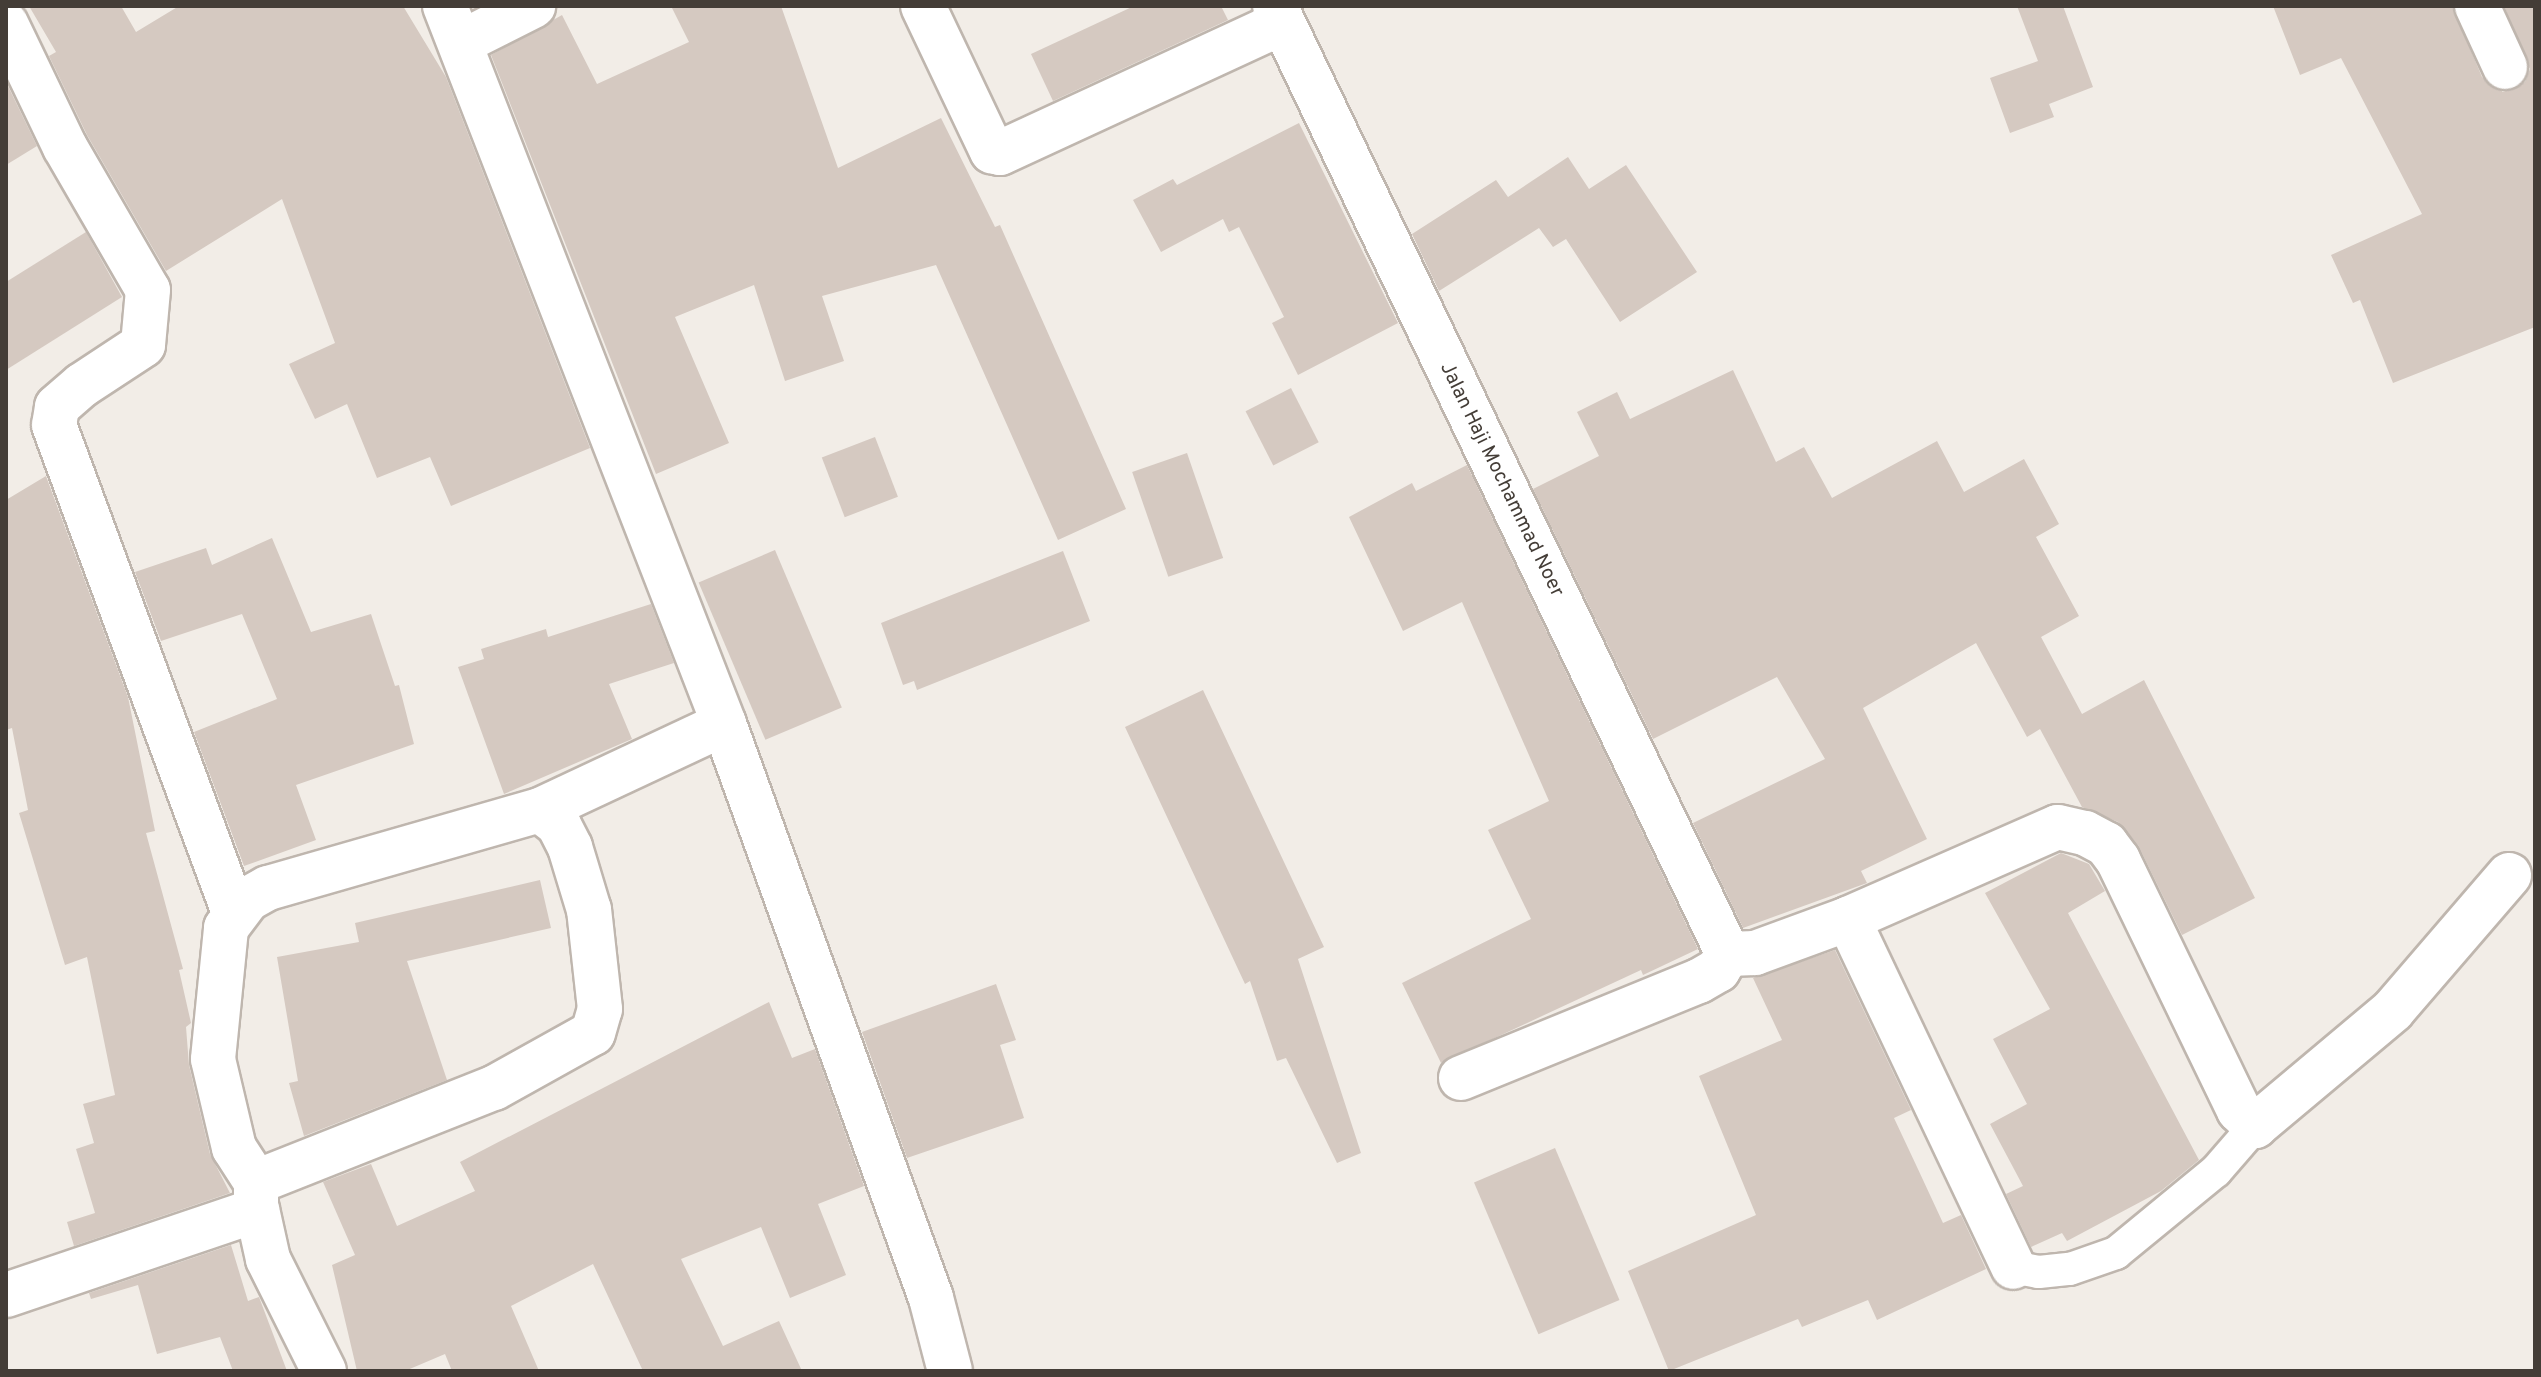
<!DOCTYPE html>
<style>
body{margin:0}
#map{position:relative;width:2541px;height:1377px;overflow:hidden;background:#f2ede7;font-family:Overpass,sans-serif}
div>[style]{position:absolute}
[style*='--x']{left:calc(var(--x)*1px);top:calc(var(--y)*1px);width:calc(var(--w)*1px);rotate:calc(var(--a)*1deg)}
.building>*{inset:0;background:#d5c9c1;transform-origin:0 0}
.roads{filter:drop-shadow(2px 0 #bfb6ae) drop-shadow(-2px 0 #bfb6ae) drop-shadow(0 2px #bfb6ae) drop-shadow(0 -2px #bfb6ae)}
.lane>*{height:32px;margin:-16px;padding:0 16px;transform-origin:16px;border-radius:16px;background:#fff}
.street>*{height:44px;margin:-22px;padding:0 22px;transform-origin:22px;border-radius:22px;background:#fff}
span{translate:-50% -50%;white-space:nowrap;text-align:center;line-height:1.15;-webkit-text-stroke:6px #fff;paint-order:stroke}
.street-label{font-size:20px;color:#443d37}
.frame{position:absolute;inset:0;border:8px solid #443d37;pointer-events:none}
</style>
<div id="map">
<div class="building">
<div style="clip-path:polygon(29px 6px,121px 6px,136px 32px,179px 6px,403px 6px,446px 77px,590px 448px,451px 506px,430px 457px,377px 478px,347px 404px,315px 419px,289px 364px,335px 343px,282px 199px,166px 271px,87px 135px,49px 56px,56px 52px)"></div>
<div style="clip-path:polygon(671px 6px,781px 6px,838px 168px,941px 118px,995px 227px,1000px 225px,1126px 509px,1058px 540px,936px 265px,822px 296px,844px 361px,785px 381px,754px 285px,675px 317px,729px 443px,656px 474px,491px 55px,562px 15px,597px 84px,689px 42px)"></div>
<div style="clip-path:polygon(1134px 6px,1221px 6px,1228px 20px,1053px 101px,1031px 54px)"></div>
<div style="clip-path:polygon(2017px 6px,2063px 6px,2093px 87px,2049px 104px,2054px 117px,2010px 133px,1990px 78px,2038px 61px)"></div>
<div style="clip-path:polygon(2273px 6px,2452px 6px,2482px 77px,2503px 92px,2525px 82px,2530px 69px,2504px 6px,2535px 6px,2535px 327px,2393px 383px,2360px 300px,2353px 303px,2331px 255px,2422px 214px,2341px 58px,2300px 75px)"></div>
<div style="clip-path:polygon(6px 82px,37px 146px,6px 165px)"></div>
<div style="clip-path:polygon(1299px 123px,1398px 323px,1298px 375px,1272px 323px,1284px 317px,1239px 227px,1229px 232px,1223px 219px,1161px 252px,1133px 200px,1173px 179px,1177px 185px)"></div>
<div style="clip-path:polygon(1568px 157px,1589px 189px,1626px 165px,1697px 272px,1620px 322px,1566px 239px,1553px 247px,1539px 228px,1439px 291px,1412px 234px,1496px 180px,1508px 197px)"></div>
<div style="clip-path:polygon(86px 232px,122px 297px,6px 370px,6px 282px)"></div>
<div style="clip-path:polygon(1733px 370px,1776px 462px,1804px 447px,1832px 498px,1937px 441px,1964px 492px,2024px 459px,2059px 524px,2036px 537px,2079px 616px,2041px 637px,2082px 714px,2144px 680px,2255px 898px,2182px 935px,2138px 845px,2118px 822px,2082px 807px,2040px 729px,2027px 737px,1976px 643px,1863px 708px,1927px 839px,1861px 871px,1867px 883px,1743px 928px,1693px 823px,1825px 759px,1777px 677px,1653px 739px,1533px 489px,1599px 456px,1577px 412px,1617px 392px,1630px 419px)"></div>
<div style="left:1291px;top:388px;width:61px;height:51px;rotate:63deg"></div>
<div style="left:875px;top:437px;width:64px;height:57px;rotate:69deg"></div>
<div style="left:1187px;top:453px;width:111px;height:58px;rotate:71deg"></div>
<div style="clip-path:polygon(1467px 465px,1698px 949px,1643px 975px,1641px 970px,1441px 1063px,1402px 983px,1531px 919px,1488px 830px,1549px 801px,1462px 602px,1403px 631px,1349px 517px,1412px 483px,1416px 491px)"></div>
<div style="clip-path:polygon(46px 476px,128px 697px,155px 831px,146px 833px,183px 969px,179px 970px,191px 1023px,186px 1027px,189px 1065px,210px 1154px,230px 1193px,74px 1246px,67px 1222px,95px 1213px,76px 1149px,94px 1143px,83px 1104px,115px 1095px,87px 957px,65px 965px,19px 813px,28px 810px,12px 728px,6px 730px,6px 500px)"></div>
<div style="clip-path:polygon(272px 538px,311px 632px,371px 614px,395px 686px,399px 685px,414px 744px,296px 785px,316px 840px,244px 866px,194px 732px,277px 699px,242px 614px,161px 641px,135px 572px,206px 548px,212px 565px)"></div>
<div style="left:775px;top:550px;width:171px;height:83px;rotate:67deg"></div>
<div style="clip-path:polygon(1063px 551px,1090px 621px,917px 690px,914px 681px,903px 685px,881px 623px)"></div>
<div style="clip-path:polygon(651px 604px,674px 663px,609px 684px,632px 739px,504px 794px,458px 667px,484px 659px,481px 649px,546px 629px,548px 637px)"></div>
<div style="clip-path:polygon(1203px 690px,1324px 947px,1298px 959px,1361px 1153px,1337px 1163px,1286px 1058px,1277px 1061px,1250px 981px,1245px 984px,1125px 727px)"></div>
<div style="clip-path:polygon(2061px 853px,2089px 864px,2105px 891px,2068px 913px,2199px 1160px,2161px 1191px,2067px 1241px,2062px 1233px,2031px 1247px,2006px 1194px,2023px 1186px,1990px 1124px,2027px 1104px,1993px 1039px,2050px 1009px,1985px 893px)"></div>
<div style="clip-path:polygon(540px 880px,551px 928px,407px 961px,447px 1080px,304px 1136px,289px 1083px,298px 1081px,277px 957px,359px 942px,355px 923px)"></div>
<div style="clip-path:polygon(1835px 950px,1911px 1110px,1894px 1118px,1917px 1167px,1943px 1223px,1961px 1215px,1986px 1269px,1877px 1320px,1868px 1300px,1802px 1327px,1798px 1319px,1669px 1371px,1628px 1271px,1756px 1215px,1699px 1076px,1782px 1040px,1753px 978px)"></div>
<div style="clip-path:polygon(996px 984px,1016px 1040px,1000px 1045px,1024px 1118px,907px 1158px,862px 1032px)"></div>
<div style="clip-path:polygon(769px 1002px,792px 1058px,815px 1049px,864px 1186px,818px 1204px,846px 1275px,790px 1298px,761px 1227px,681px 1259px,723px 1346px,779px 1321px,802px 1371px,643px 1371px,593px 1264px,511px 1306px,539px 1371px,452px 1371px,445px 1354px,405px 1371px,357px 1371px,332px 1265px,355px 1255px,323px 1182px,371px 1164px,397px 1226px,475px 1191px,460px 1162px)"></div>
<div style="left:1555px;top:1148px;width:165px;height:88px;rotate:67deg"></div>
<div style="clip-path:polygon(231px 1245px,248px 1301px,259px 1297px,287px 1371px,233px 1371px,220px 1337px,157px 1354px,138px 1285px,91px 1299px,89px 1293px)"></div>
</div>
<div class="roads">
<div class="lane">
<div style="--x:2013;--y:1267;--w:26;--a:11"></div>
<div style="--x:2039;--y:1272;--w:31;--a:-6"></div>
<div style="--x:2070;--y:1269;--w:49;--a:-19.2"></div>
<div style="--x:2116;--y:1253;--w:129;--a:-39.4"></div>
<div style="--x:2216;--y:1171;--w:60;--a:-49.1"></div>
</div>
<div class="street">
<div style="--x:445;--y:6;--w:770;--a:68.76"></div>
<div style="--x:724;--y:724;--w:610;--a:70.17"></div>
<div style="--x:931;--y:1298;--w:75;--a:75.4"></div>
<div style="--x:923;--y:6;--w:161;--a:64.6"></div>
<div style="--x:992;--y:151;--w:8;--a:14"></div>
<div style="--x:1000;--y:153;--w:310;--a:-24.8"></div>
<div style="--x:1275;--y:6;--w:1051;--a:64.46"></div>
<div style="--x:2477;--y:6;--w:67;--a:65.3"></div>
<div style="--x:6;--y:24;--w:136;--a:64.4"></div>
<div style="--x:65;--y:147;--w:165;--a:59.9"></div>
<div style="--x:148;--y:290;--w:55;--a:95.2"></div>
<div style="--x:143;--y:345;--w:73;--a:146.7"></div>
<div style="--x:82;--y:385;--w:33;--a:139"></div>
<div style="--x:57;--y:407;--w:18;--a:99"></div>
<div style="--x:54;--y:425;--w:522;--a:69.73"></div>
<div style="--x:462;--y:42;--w:80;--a:-26.9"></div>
<div style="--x:1848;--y:919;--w:229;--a:-23.7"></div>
<div style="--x:2058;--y:827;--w:28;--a:13"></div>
<div style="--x:2085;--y:833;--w:24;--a:28"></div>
<div style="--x:2106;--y:844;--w:20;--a:53"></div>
<div style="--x:2118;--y:860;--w:278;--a:64.2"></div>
<div style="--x:2239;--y:1110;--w:23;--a:45"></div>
<div style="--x:2255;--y:1126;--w:180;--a:-40"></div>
<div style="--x:2393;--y:1010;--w:178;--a:-49.3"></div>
<div style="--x:1461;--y:1078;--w:257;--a:-22.2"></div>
<div style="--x:1699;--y:981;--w:22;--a:-30"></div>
<div style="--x:1718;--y:970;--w:19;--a:-58"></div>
<div style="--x:1728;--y:954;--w:27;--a:-2"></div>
<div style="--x:1755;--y:953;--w:99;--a:-20.1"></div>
<div style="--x:1848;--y:919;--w:385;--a:64.6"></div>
<div style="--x:256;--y:1182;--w:256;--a:-21.6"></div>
<div style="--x:494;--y:1088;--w:113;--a:-29.1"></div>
<div style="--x:593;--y:1033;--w:25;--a:-74"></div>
<div style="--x:600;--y:1009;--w:100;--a:-96.3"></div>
<div style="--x:589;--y:910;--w:66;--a:-106.8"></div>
<div style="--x:570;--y:847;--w:25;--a:-117"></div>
<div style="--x:559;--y:825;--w:24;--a:-142"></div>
<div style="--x:6;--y:1295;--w:265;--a:-18.7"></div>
<div style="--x:324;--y:1371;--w:125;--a:-116.6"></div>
<div style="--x:268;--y:1259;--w:55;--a:-102.5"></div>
<div style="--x:256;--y:1205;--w:23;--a:-90"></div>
<div style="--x:256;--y:1182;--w:40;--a:-122.9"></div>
<div style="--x:234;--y:1148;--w:91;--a:-103.3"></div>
<div style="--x:213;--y:1059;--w:132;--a:-84.3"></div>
<div style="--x:226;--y:928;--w:36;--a:-53"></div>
<div style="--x:248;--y:899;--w:23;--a:-29"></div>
<div style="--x:268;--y:888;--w:283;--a:-16"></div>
<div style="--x:540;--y:810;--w:203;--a:-25.1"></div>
</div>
</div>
<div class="street-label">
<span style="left:1501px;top:480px;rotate:64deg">Jalan Haji Mochammad Noer</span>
</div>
<div class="frame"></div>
</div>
